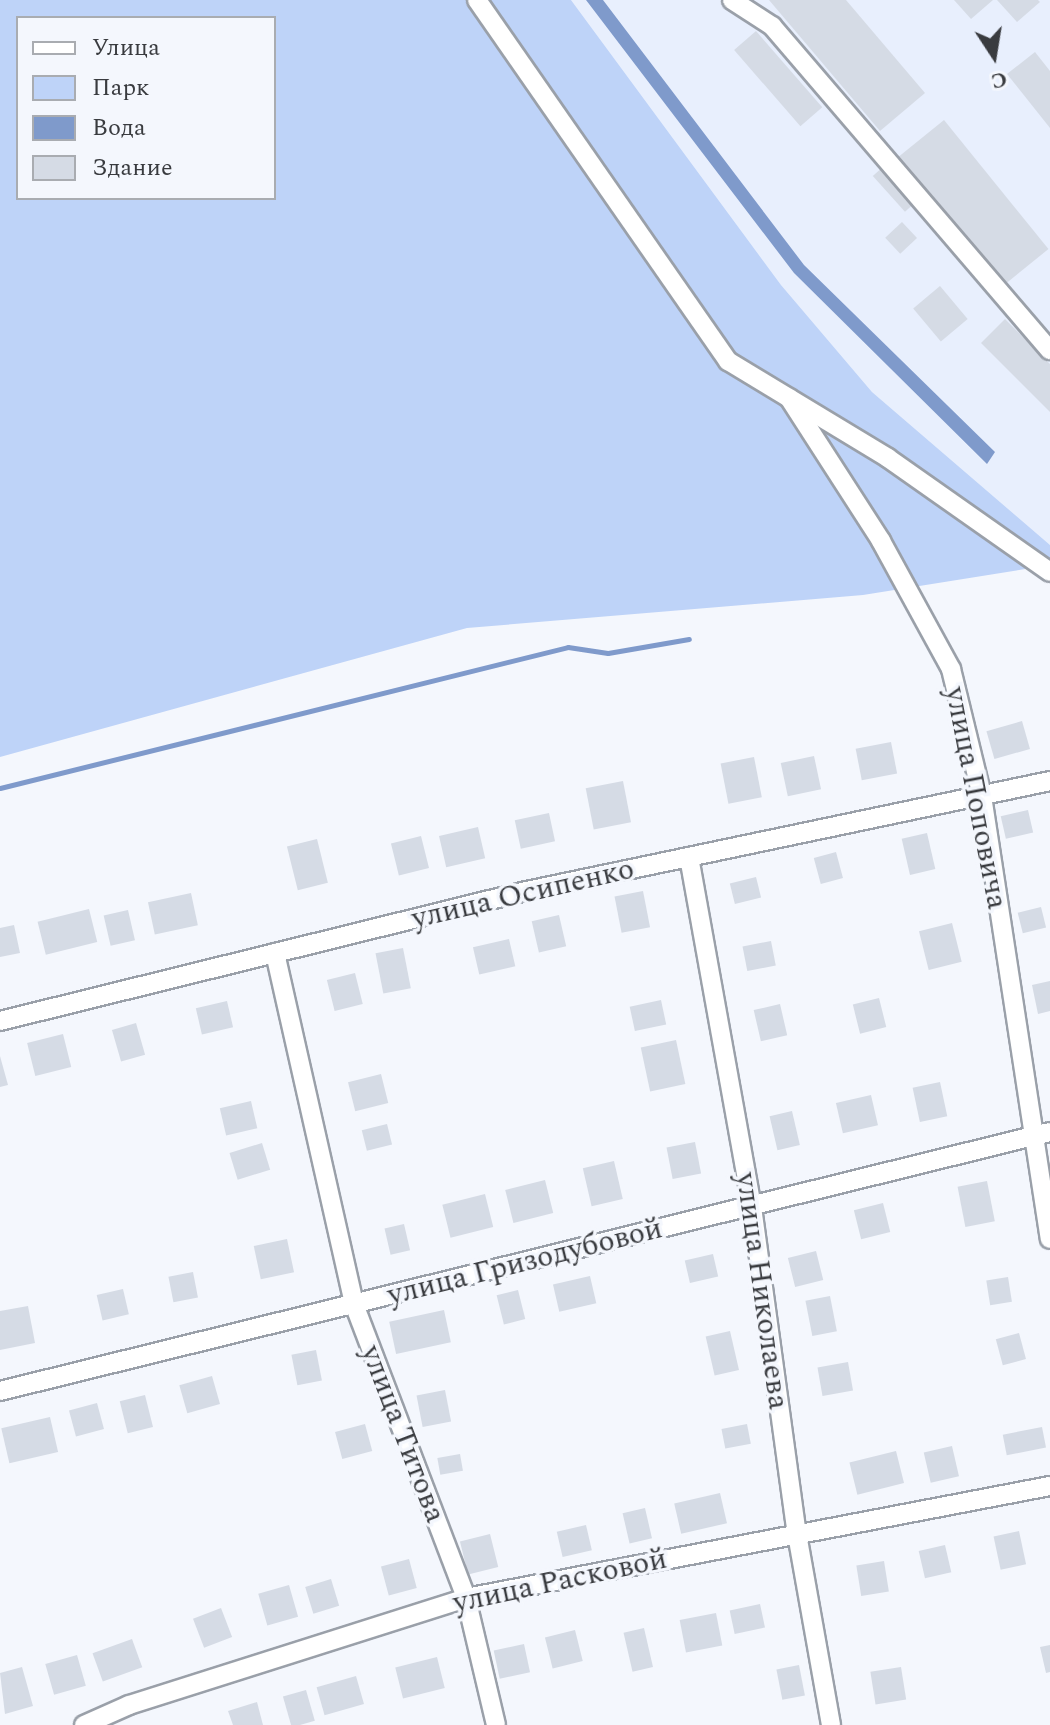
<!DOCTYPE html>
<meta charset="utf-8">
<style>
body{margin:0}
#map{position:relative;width:1050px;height:1725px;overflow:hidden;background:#f4f7fd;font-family:Spectral,serif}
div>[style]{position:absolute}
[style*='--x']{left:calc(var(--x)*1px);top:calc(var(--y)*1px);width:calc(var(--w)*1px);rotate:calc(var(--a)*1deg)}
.built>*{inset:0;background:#e8effd}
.green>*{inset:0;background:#bed3f8}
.water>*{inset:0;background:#7f9acb}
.stream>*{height:5px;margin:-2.5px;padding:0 2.5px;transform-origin:2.5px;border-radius:2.5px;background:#7f9acb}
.building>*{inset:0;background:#d5dbe5;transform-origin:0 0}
.roads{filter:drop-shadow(2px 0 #9aa0a9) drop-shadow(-2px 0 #9aa0a9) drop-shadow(0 2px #9aa0a9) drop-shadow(0 -2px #9aa0a9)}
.minor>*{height:18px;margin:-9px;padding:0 9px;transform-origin:9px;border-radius:9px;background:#fff}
span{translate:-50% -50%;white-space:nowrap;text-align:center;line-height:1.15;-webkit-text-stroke:7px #f4f7fd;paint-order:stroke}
.street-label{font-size:30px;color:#393b3f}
.legend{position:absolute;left:16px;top:16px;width:260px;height:184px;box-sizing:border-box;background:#f4f7fd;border:2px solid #a9acb1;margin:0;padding:10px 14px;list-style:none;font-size:24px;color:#393b3f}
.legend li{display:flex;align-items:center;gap:16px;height:40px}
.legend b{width:40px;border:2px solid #a9acb1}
.north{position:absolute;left:954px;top:16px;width:80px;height:80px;-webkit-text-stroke:6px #f4f7fd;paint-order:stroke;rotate:168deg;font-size:22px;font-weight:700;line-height:32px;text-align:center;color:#393b3f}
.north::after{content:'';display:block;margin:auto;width:28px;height:36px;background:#393b3f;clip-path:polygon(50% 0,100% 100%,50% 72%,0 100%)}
</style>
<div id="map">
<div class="built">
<div style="clip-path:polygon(571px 0,1050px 0,1050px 545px,872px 392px,781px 285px)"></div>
</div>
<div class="green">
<div style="clip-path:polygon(evenodd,0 0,571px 0,781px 285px,872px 392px,1050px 545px,1050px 565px,863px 595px,467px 628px,0 757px,0 0,18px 18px,274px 18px,274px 198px,18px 198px,18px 18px)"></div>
</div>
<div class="water">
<div style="clip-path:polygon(586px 0,603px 0,804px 265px,995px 452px,987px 464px,794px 273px)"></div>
</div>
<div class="stream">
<div style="--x:0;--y:788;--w:585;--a:-13.94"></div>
<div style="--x:568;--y:647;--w:40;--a:8.5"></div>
<div style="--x:608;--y:653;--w:82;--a:-9.8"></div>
</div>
<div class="building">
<div style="clip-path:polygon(769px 0,846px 0,925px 93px,880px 131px)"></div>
<div style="clip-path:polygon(954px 0,993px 0,971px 19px)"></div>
<div style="clip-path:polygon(997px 0,1038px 0,1040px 2px,1017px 22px)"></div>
<div style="left:756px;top:31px;width:101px;height:29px;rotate:49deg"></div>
<div style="clip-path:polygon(1035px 52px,1050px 71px,1050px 128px,1007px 74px)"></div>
<div style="left:944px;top:120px;width:166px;height:60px;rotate:51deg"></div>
<div style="left:884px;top:166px;width:48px;height:15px;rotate:48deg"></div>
<div style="left:902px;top:222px;width:22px;height:23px;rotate:47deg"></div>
<div style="left:940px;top:286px;width:43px;height:35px;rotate:50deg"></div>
<div style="clip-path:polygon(1005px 319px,1050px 364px,1050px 412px,981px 343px)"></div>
<div style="left:1022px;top:721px;width:29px;height:37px;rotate:74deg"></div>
<div style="left:891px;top:742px;width:32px;height:36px;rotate:79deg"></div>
<div style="left:814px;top:756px;width:34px;height:34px;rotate:78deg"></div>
<div style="left:754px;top:757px;width:41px;height:34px;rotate:79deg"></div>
<div style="left:623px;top:781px;width:42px;height:38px;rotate:79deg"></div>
<div style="left:1028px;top:810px;width:23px;height:28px;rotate:77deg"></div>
<div style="left:549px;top:813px;width:29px;height:35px;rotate:78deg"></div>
<div style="left:478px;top:827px;width:32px;height:40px;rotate:77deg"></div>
<div style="left:927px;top:833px;width:37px;height:26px;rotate:77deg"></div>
<div style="left:421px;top:836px;width:33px;height:31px;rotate:76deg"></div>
<div style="left:317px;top:839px;width:45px;height:31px;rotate:76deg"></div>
<div style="left:836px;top:852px;width:27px;height:23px;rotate:75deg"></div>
<div style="left:756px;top:877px;width:21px;height:27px;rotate:76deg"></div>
<div style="left:643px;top:891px;width:37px;height:29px;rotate:79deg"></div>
<div style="left:191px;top:893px;width:33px;height:44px;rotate:78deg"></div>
<div style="left:1041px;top:907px;width:21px;height:24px;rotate:76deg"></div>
<div style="left:89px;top:909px;width:34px;height:53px;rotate:76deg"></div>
<div style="left:128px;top:910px;width:31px;height:25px;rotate:77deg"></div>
<div style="left:559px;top:915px;width:32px;height:28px;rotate:77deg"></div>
<div style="left:952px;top:923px;width:40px;height:34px;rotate:76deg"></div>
<div style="clip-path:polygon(14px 925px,20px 953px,0 957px,0 928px)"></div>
<div style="left:509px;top:939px;width:28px;height:37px;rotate:77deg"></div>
<div style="left:771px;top:941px;width:25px;height:29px;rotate:79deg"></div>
<div style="left:403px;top:948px;width:41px;height:28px;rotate:79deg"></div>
<div style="left:355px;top:973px;width:32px;height:29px;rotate:76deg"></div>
<div style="clip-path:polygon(1050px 981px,1050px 1011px,1038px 1014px,1032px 985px)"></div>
<div style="left:879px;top:998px;width:30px;height:27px;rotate:76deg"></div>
<div style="left:661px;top:1000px;width:25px;height:32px;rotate:78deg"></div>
<div style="left:227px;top:1001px;width:27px;height:32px;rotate:77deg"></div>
<div style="left:780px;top:1004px;width:32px;height:27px;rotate:77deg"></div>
<div style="left:136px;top:1023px;width:33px;height:25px;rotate:74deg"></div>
<div style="left:63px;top:1034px;width:34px;height:37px;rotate:76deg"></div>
<div style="left:676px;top:1040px;width:45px;height:36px;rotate:78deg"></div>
<div style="clip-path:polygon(0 1056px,8px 1085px,0 1087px)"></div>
<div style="left:381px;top:1074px;width:30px;height:34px;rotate:76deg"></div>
<div style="left:940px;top:1082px;width:35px;height:28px;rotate:78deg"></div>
<div style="left:871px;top:1095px;width:31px;height:36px;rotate:77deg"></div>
<div style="left:251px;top:1101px;width:28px;height:32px;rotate:77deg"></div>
<div style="left:792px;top:1111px;width:35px;height:23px;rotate:77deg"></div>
<div style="left:387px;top:1124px;width:21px;height:26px;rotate:76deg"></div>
<div style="left:695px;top:1142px;width:32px;height:29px;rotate:79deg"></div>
<div style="left:262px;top:1143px;width:28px;height:34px;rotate:73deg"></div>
<div style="left:614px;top:1161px;width:39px;height:32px;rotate:77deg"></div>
<div style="left:545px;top:1180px;width:34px;height:41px;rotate:76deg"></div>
<div style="left:987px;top:1181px;width:41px;height:30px;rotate:79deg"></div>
<div style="left:485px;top:1194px;width:34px;height:44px;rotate:76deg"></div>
<div style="left:883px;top:1203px;width:30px;height:30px;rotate:76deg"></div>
<div style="left:404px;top:1224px;width:27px;height:20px;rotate:77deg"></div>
<div style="left:287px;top:1239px;width:34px;height:34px;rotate:78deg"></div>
<div style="left:816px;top:1251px;width:30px;height:29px;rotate:76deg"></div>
<div style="left:713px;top:1254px;width:23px;height:29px;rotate:77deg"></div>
<div style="left:193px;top:1272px;width:26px;height:25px;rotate:79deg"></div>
<div style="left:590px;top:1276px;width:28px;height:38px;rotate:77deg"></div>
<div style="left:1008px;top:1277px;width:25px;height:22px;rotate:81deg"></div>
<div style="left:123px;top:1289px;width:26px;height:27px;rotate:77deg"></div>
<div style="left:518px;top:1290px;width:30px;height:22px;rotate:76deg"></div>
<div style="left:830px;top:1296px;width:36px;height:25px;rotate:79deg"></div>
<div style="clip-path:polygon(28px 1306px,35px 1343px,0 1350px,0 1311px)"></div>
<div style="left:444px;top:1310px;width:33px;height:56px;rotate:78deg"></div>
<div style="left:730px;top:1331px;width:40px;height:25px;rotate:77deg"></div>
<div style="left:1019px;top:1333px;width:27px;height:24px;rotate:75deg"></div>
<div style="left:316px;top:1350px;width:31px;height:25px;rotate:79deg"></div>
<div style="left:848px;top:1362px;width:29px;height:31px;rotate:80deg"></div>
<div style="left:212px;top:1376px;width:29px;height:34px;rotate:74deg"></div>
<div style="left:445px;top:1390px;width:32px;height:29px;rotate:79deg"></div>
<div style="left:145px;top:1395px;width:33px;height:26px;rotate:76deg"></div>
<div style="left:97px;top:1403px;width:27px;height:29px;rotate:75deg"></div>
<div style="left:50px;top:1417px;width:36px;height:50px;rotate:77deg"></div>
<div style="left:365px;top:1424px;width:28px;height:31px;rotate:75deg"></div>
<div style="left:747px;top:1424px;width:20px;height:26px;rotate:79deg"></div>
<div style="left:1042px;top:1427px;width:21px;height:40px;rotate:79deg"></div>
<div style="left:952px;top:1446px;width:31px;height:29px;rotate:77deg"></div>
<div style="left:896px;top:1451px;width:33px;height:48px;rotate:76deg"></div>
<div style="left:460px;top:1454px;width:17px;height:23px;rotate:80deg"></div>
<div style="left:720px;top:1493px;width:31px;height:47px;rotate:77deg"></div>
<div style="left:645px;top:1508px;width:31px;height:23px;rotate:77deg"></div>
<div style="left:586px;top:1525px;width:26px;height:30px;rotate:77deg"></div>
<div style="left:1019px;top:1531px;width:34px;height:26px;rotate:78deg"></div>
<div style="left:490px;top:1534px;width:34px;height:31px;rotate:76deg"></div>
<div style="left:945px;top:1545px;width:28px;height:27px;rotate:77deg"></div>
<div style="left:409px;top:1559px;width:30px;height:29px;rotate:75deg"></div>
<div style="left:884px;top:1561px;width:31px;height:28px;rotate:81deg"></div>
<div style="left:331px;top:1579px;width:28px;height:27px;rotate:73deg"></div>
<div style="left:289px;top:1585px;width:33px;height:32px;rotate:74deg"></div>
<div style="left:760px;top:1604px;width:24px;height:31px;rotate:78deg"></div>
<div style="left:221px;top:1608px;width:31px;height:30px;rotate:69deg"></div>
<div style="left:716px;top:1613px;width:33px;height:37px;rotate:79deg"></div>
<div style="left:644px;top:1628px;width:40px;height:21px;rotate:77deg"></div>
<div style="left:575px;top:1630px;width:32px;height:31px;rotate:76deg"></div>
<div style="left:132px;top:1639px;width:30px;height:42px;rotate:70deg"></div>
<div style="left:524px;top:1644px;width:29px;height:31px;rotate:78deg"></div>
<div style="clip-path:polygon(1050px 1645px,1050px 1672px,1046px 1673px,1040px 1647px)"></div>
<div style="left:77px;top:1655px;width:32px;height:33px;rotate:74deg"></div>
<div style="left:437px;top:1657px;width:32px;height:43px;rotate:76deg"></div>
<div style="left:799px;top:1665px;width:31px;height:23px;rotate:79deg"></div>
<div style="clip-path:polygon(22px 1667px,33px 1706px,5px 1714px,0 1673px)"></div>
<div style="left:901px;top:1667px;width:33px;height:31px;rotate:81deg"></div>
<div style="left:356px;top:1676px;width:29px;height:41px;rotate:74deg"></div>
<div style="left:306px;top:1690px;width:32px;height:24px;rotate:74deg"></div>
<div style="clip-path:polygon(257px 1702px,263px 1725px,233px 1725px,228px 1711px)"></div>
</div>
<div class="roads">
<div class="minor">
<div style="--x:477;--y:0;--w:440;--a:55.2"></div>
<div style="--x:728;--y:361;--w:187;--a:31.2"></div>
<div style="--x:888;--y:458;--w:198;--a:35.1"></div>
<div style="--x:732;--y:0;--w:48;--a:33"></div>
<div style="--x:772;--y:26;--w:427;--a:49.4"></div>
<div style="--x:789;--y:398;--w:170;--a:57.2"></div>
<div style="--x:881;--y:541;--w:146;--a:61.3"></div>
<div style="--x:951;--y:669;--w:131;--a:76.3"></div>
<div style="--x:982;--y:796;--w:448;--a:81.3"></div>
<div style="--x:689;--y:857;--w:356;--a:79.8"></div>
<div style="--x:752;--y:1207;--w:330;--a:82.2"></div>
<div style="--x:797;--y:1534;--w:194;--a:79.9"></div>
<div style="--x:275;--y:953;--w:360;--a:77.3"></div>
<div style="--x:354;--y:1304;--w:315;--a:69.1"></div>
<div style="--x:466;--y:1598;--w:130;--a:76.7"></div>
<div style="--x:0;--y:1021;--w:538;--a:-13.88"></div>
<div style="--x:522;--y:892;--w:540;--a:-11.87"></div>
<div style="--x:0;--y:1391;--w:1081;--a:-13.86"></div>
<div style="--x:84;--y:1725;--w:49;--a:-24"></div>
<div style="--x:129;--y:1705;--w:354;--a:-17.6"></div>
<div style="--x:466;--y:1598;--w:595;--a:-10.86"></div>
</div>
</div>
<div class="street-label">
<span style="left:976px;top:798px;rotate:79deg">улица Поповича</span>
<span style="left:523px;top:894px;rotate:-13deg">улица Осипенко</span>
<span style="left:525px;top:1262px;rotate:-14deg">улица Гризодубовой</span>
<span style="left:762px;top:1291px;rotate:82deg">улица Николаева</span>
<span style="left:403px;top:1434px;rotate:69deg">улица Титова</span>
<span style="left:560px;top:1581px;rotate:-12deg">улица Расковой</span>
</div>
<ul class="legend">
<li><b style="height:10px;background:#fff"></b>Улица</li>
<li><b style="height:22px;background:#bed3f8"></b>Парк</li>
<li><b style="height:22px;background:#7f9acb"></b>Вода</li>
<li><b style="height:22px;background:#d5dbe5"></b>Здание</li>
</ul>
<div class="north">С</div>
</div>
